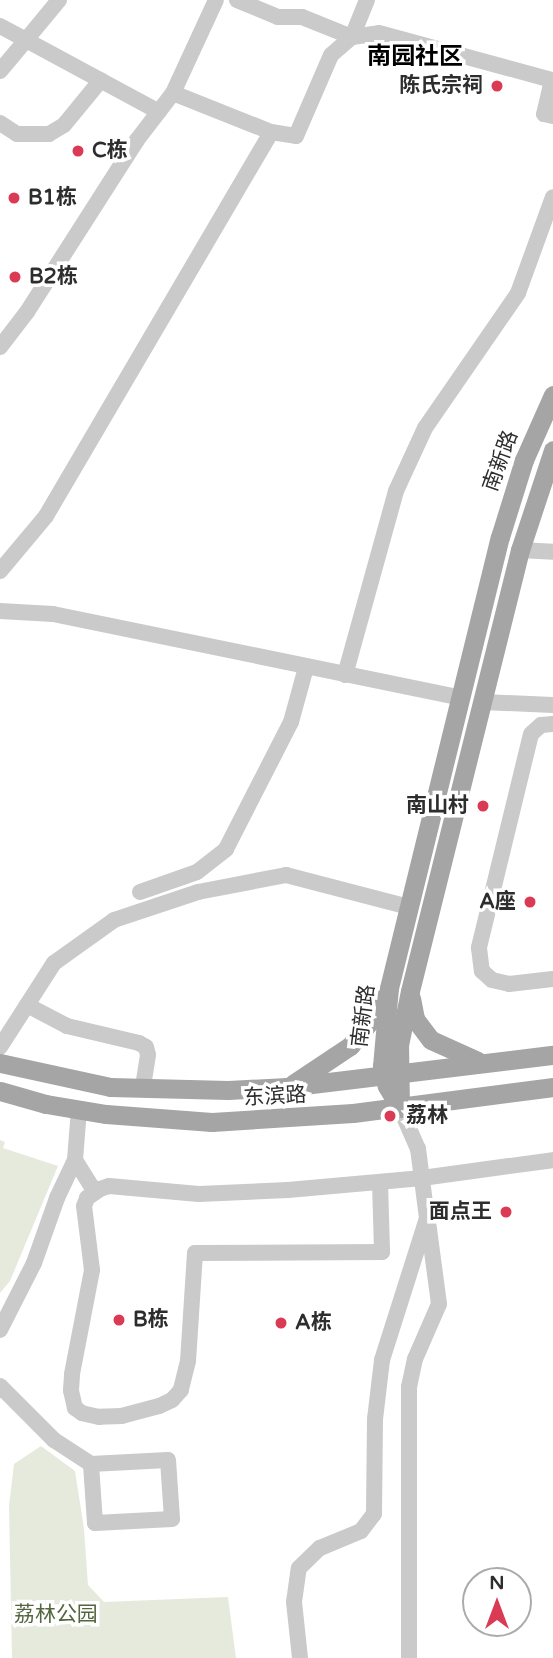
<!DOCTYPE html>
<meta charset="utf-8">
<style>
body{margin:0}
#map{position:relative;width:553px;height:1658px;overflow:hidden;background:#fff;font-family:"Varela Round","Noto Sans SC",sans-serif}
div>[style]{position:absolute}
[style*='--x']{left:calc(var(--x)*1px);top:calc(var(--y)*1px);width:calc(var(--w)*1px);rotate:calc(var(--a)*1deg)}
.green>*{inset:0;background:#e5eadc}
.minor>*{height:16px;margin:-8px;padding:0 8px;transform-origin:8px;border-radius:8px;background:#cacaca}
.major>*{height:19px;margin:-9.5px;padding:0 9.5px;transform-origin:9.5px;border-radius:9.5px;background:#a5a5a5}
.dots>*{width:19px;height:19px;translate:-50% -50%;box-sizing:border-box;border:4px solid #fff;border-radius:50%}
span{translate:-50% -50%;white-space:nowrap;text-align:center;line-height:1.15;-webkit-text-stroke:7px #fff;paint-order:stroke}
.poi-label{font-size:21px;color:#2d2d2d;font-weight:700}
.right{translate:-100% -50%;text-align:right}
.left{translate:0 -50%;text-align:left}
.street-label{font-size:21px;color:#2d2d2d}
.park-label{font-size:21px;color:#54663e}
.quarter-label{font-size:24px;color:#000;font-weight:700}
.north{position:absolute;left:462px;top:1567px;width:70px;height:70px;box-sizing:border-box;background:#fff;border:2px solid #ababab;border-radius:50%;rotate:0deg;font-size:19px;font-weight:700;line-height:28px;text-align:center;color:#2d2d2d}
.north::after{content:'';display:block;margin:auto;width:24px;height:32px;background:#da3a54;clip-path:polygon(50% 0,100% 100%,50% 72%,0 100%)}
</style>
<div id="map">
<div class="green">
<div style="clip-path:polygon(0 1140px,5px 1142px,3px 1148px,58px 1166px,10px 1281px,0 1293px)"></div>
<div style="clip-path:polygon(41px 1446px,75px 1471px,84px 1529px,88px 1585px,104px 1602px,228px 1597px,236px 1658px,12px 1658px,9px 1506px,14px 1464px)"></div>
</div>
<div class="minor">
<div style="--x:237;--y:0;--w:44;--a:22.5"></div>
<div style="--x:278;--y:17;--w:24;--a:0"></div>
<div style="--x:302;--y:17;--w:54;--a:21.8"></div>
<div style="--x:352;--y:37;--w:27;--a:-8"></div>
<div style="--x:379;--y:33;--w:179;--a:15.2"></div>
<div style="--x:552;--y:80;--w:35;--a:103"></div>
<div style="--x:544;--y:114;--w:9;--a:13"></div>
<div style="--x:0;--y:26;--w:30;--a:28"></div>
<div style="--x:26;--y:40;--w:52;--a:-50.5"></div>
<div style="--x:0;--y:71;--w:40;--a:-50"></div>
<div style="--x:26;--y:40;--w:151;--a:28.4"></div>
<div style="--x:173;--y:93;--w:105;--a:21.7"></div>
<div style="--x:0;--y:123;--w:20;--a:33"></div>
<div style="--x:17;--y:134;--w:32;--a:0"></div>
<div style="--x:49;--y:134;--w:17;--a:-31"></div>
<div style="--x:64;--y:125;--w:58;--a:-50.6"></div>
<div style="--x:0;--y:347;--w:44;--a:-52.4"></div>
<div style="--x:27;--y:312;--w:204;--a:-57.4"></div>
<div style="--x:137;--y:140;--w:59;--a:-52.5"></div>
<div style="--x:173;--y:93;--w:102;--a:-65.2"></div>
<div style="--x:520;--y:550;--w:33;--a:3"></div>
<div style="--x:0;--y:571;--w:72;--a:-50.1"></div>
<div style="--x:46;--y:516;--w:445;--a:-59.6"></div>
<div style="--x:271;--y:132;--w:25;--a:9"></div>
<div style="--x:296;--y:136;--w:88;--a:-66.6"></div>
<div style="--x:331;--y:55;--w:28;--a:-41"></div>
<div style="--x:352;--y:37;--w:40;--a:-68"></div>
<div style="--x:0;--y:611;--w:53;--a:3.2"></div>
<div style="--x:53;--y:614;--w:417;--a:11.6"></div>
<div style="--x:345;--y:675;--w:191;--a:-74.5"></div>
<div style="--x:396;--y:491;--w:69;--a:-65.3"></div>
<div style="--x:425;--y:428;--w:164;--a:-55.4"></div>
<div style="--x:518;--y:293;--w:102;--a:-70"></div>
<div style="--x:482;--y:702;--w:71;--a:2.4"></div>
<div style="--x:553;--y:724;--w:12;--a:175"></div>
<div style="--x:541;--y:725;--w:13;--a:138"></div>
<div style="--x:531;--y:734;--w:220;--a:103.7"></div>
<div style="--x:479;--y:948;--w:23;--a:83"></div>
<div style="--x:482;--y:971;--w:13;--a:42"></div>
<div style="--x:492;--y:980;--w:17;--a:13"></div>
<div style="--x:509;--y:984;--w:44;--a:-6.5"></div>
<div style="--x:140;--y:892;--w:60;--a:-19.3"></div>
<div style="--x:197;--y:872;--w:37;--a:-38"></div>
<div style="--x:226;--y:849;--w:143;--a:-62.9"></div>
<div style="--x:291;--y:722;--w:57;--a:-74.7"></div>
<div style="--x:27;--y:1005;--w:45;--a:27.7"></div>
<div style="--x:67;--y:1026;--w:74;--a:13.3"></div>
<div style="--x:139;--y:1043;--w:8;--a:30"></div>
<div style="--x:146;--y:1047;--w:8;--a:76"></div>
<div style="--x:148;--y:1055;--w:33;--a:99"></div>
<div style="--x:0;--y:1047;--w:100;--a:-57.3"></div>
<div style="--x:54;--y:963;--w:74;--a:-35.6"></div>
<div style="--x:114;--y:920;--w:89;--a:-18.4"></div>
<div style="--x:198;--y:892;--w:90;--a:-10.9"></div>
<div style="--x:286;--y:875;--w:127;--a:14.6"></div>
<div style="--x:75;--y:1160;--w:38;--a:58"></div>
<div style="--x:380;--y:1183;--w:69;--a:88.3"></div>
<div style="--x:382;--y:1252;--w:187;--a:179.7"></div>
<div style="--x:195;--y:1253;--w:108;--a:93.7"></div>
<div style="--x:188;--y:1361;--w:30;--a:104"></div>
<div style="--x:181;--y:1390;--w:13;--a:132"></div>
<div style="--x:172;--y:1400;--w:14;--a:155"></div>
<div style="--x:159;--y:1406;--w:38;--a:165"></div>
<div style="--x:122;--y:1416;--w:23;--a:178"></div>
<div style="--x:99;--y:1417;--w:17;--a:-167"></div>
<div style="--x:82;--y:1413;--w:9;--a:-144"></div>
<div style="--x:75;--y:1408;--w:18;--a:-103"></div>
<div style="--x:71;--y:1390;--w:16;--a:-86"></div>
<div style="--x:72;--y:1374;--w:106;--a:-79.1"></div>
<div style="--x:92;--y:1270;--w:64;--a:-97.1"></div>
<div style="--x:84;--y:1206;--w:9;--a:-69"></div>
<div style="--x:87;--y:1198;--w:16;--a:-35"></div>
<div style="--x:100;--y:1189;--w:9;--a:-18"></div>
<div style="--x:109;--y:1186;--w:90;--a:5.1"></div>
<div style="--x:199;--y:1194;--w:89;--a:-2.6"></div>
<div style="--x:288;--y:1190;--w:135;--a:-5.1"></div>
<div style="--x:422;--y:1178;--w:132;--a:-7.8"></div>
<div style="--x:0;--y:1330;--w:75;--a:-63.1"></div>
<div style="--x:34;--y:1263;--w:69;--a:-70.5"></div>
<div style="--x:57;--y:1198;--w:42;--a:-64.7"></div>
<div style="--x:75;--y:1160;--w:51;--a:-85.5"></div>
<div style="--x:0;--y:1386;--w:76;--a:45"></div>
<div style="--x:54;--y:1440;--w:44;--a:33"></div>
<div style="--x:91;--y:1464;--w:77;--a:-3"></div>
<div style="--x:168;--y:1460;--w:59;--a:86.1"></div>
<div style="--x:172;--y:1519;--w:77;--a:177"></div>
<div style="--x:95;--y:1523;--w:59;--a:-93.9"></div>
<div style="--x:300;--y:1658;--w:56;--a:-96.1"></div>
<div style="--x:294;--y:1602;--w:34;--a:-82"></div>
<div style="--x:299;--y:1568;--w:29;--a:-44"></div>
<div style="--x:320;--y:1548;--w:44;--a:-22.5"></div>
<div style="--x:361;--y:1531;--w:21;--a:-53"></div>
<div style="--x:374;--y:1514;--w:95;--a:-89.4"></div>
<div style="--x:375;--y:1419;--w:59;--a:-83.2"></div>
<div style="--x:382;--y:1360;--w:149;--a:-72.4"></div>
<div style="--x:427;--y:1218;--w:70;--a:-97.4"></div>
<div style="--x:418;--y:1149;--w:45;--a:-113.7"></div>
<div style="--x:409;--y:1658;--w:271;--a:-90"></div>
<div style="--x:409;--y:1387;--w:29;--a:-78"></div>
<div style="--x:415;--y:1359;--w:60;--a:-66.4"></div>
<div style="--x:439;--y:1304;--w:83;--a:-97.6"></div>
</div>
<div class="major">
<div style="--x:411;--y:998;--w:21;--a:79"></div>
<div style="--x:415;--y:1019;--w:26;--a:53"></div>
<div style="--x:431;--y:1040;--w:51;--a:24.1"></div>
<div style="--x:0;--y:1063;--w:113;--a:12.3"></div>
<div style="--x:110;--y:1087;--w:118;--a:1.5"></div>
<div style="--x:228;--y:1090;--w:59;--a:-2.9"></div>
<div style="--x:287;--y:1087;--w:268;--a:-6.9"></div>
<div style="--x:293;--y:1084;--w:69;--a:-33.7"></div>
<div style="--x:350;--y:1046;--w:36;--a:-51"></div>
<div style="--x:373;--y:1018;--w:22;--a:-63"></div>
<div style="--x:0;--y:1091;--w:48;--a:15.8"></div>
<div style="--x:46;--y:1104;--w:61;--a:9.5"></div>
<div style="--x:106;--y:1114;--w:106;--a:4.3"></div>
<div style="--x:212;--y:1122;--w:141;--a:-3.7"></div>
<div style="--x:353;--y:1113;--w:202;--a:-7.4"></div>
<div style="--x:400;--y:1107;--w:62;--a:-90.9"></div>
<div style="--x:399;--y:1045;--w:55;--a:-78.5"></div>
<div style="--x:410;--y:991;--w:455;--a:-76"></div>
<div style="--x:520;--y:550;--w:105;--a:-71.7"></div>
<div style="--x:400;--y:1108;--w:26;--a:-121"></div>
<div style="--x:387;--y:1086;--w:21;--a:-104"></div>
<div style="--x:382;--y:1066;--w:78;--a:-84.9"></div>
<div style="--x:389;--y:988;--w:464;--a:-76.2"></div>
<div style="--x:500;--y:537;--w:81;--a:-72.7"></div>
<div style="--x:524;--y:460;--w:71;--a:-66"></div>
</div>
<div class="dots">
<div style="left:497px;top:86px;background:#da3a54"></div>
<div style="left:78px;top:151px;background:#da3a54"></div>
<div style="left:14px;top:198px;background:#da3a54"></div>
<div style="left:15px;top:277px;background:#da3a54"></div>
<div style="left:483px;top:806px;background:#da3a54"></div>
<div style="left:530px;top:902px;background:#da3a54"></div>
<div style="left:390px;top:1116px;background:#da3a54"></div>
<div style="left:506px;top:1212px;background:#da3a54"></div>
<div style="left:119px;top:1320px;background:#da3a54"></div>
<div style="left:281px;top:1323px;background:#da3a54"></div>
</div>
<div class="poi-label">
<span class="right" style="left:483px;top:86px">陈氏宗祠</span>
<span class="left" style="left:92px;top:151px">C栋</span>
<span class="left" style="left:28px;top:198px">B1栋</span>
<span class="left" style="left:29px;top:277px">B2栋</span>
<span class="right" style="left:469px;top:806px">南山村</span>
<span class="right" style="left:516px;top:902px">A座</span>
<span class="left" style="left:406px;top:1116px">荔林</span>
<span class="right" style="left:492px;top:1212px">面点王</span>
<span class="left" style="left:133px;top:1320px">B栋</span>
<span class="left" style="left:295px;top:1323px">A栋</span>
</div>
<div class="street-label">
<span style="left:501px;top:461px;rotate:-70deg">南新路</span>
<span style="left:364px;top:1016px;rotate:-83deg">南新路</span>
<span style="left:275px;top:1097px;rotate:-3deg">东滨路</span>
</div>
<div class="park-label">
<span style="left:56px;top:1615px">荔林公园</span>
</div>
<div class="quarter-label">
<span style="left:415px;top:57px">南园社区</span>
</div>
<div class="north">N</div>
</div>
